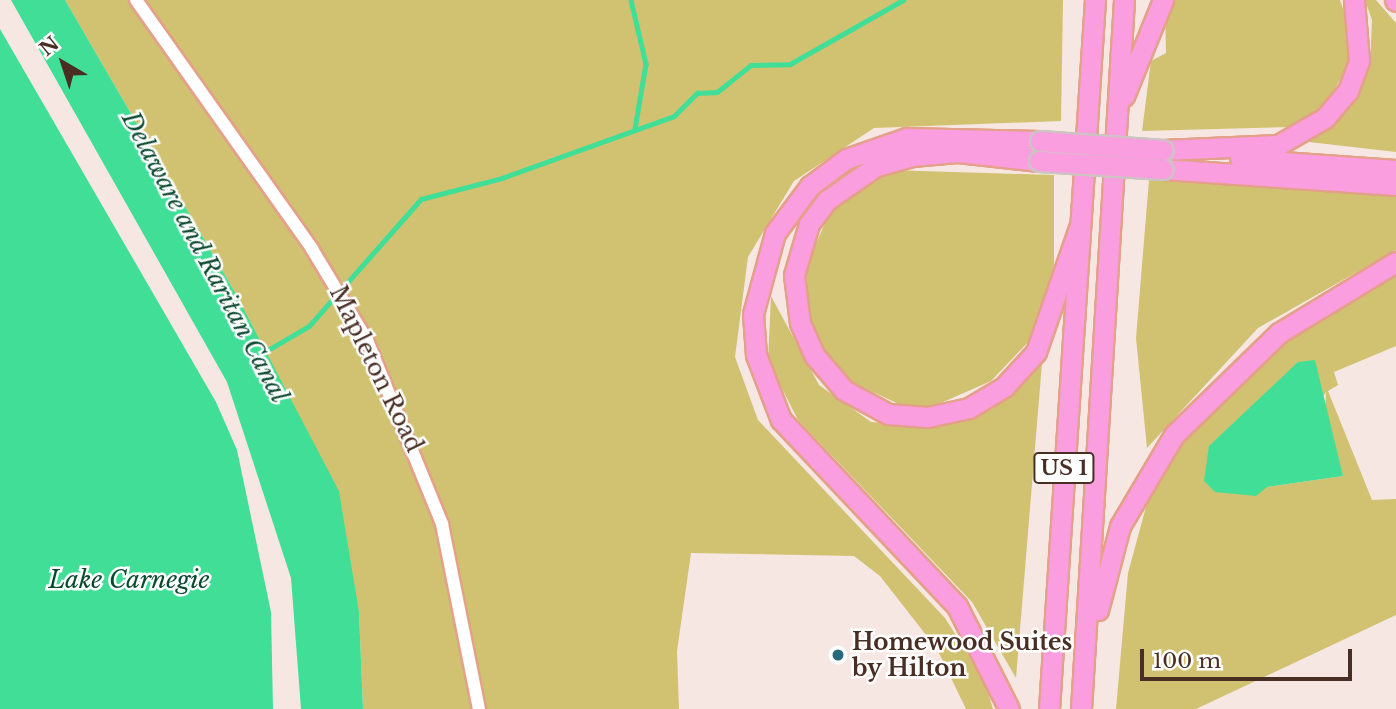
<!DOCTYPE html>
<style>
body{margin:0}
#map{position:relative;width:1396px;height:709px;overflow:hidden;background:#f6e7e2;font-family:"Libre Baskerville",serif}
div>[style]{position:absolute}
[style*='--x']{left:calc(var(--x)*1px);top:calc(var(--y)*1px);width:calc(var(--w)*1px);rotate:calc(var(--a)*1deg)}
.green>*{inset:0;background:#d1c271}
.water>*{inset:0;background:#40de97}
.stream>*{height:4.5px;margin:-2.25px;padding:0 2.25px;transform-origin:2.25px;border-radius:2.25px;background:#40de97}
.roads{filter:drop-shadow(2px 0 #e4a089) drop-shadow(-2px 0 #e4a089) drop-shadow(0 2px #e4a089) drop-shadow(0 -2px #e4a089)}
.minor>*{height:12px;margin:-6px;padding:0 6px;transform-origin:6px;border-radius:6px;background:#fff}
.trunk>*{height:19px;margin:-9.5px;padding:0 9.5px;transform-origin:9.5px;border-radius:9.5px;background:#fa9edf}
.bridges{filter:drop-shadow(2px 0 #ccc4c2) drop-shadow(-2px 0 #ccc4c2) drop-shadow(0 2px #ccc4c2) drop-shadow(0 -2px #ccc4c2)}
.trunk-bridge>*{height:19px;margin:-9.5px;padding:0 9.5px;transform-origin:9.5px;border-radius:9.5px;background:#fa9edf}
.dots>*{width:19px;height:19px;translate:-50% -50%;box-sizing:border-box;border:4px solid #fff;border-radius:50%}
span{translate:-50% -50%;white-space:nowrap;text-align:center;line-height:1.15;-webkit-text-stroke:5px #fff;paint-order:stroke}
.shield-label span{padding:2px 5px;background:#fff;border:2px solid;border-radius:5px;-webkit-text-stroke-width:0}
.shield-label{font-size:21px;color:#492e24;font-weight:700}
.street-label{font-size:23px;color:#492e24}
.poi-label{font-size:23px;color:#492e24;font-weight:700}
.left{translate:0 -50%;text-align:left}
.water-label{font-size:24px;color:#09492e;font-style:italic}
.north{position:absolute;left:28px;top:28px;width:70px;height:70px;-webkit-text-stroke:5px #fff;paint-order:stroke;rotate:321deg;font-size:19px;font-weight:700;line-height:28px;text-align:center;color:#492e24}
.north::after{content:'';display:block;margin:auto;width:24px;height:32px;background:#492e24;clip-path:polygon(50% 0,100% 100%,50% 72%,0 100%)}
.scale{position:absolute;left:1140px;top:649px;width:212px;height:32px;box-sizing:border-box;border:4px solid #492e24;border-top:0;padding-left:9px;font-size:21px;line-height:24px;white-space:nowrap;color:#492e24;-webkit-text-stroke:5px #fff;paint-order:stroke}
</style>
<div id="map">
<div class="green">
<div style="clip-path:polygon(65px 0,1063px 0,1061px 121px,874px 128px,794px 181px,748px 257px,735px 357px,758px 420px,945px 618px,984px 679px,993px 709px,966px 709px,937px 649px,880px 576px,854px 556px,691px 553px,677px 651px,679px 709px,363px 709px,359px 612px,233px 289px)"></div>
<div style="clip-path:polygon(1173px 0,1340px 0,1353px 37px,1346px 70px,1325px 105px,1292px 127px,1142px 131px,1151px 61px,1166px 53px,1165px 11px)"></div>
<div style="clip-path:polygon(1365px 0,1376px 0,1396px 23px,1396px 152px,1309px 142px,1352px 106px,1370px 66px,1372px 20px)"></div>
<div style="clip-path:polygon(888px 170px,1054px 175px,1054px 265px,1032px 338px,991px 381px,918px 413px,843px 378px,809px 331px,806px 266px,830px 212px)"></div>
<div style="clip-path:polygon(1149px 180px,1396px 191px,1396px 250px,1258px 328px,1147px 448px,1136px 338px)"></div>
<div style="clip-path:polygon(evenodd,1396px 273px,1396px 346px,1334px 372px,1338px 385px,1328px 391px,1372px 500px,1396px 499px,1396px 615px,1196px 709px,1116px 709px,1128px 573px,1153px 481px,1185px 435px,1247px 373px,1302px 329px,1396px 273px,1326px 392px,1325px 419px,1343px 476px,1267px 487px,1326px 392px)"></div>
<div style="clip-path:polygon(771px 296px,819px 385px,871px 422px,940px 427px,993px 409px,1043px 351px,1016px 678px,972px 602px,798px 420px,768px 361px)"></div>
</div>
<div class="water">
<div style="clip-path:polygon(11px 0,65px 0,233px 289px,339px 491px,359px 612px,363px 709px,301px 709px,291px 578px,227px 382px)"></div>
<div style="clip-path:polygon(0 29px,216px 402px,237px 450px,271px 612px,273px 709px,0 709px)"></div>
<div style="clip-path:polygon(1315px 360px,1343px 476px,1267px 487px,1256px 496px,1215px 492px,1204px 481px,1209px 446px,1298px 362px)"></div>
</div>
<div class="stream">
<div style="--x:631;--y:0;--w:66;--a:76.8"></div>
<div style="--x:646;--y:64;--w:66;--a:99.6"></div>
<div style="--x:263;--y:353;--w:53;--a:-30.4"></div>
<div style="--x:309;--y:326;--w:169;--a:-48.6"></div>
<div style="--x:421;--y:199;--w:84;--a:-14.5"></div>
<div style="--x:502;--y:178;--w:183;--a:-19.8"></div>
<div style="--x:674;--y:116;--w:33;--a:-45"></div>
<div style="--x:697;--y:93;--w:20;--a:-3"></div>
<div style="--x:717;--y:92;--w:43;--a:-38.5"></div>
<div style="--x:751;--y:65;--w:39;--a:-1"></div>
<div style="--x:790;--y:64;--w:130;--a:-29.5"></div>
</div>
<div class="roads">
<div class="minor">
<div style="--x:136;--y:0;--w:305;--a:54.7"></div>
<div style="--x:312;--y:249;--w:106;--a:58.9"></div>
<div style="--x:367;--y:340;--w:199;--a:67.8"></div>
<div style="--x:442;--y:524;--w:189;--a:78.7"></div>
</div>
<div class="trunk">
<div style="--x:1395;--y:0;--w:1;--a:45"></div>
<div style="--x:1124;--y:96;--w:104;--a:-67.9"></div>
<div style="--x:1163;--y:150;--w:115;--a:-2.5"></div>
<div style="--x:1278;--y:145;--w:54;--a:-29.9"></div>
<div style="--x:1325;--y:118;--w:35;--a:-50"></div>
<div style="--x:1348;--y:91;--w:32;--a:-70"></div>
<div style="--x:1359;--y:61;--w:61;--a:-94.7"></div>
<div style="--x:1240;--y:159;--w:156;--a:4"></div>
<div style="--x:1039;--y:161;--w:82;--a:-173.7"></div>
<div style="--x:957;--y:152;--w:45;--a:174.9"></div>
<div style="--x:912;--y:156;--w:37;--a:164"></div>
<div style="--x:876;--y:166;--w:60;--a:145.2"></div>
<div style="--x:827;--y:200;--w:30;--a:127"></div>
<div style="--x:809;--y:224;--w:53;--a:106.4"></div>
<div style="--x:794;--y:275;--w:48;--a:82.9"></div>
<div style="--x:800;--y:323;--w:35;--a:66"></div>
<div style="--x:814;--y:355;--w:46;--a:49.4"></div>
<div style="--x:844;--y:390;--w:50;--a:28.6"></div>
<div style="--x:888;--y:414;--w:40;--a:4.3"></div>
<div style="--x:928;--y:417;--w:42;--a:-12.4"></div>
<div style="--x:969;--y:408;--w:41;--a:-31"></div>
<div style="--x:1004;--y:387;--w:47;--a:-47.6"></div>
<div style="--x:1036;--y:352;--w:131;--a:-70.9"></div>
<div style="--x:1163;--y:169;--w:234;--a:3.9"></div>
<div style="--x:1098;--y:610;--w:87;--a:-75.3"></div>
<div style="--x:1120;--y:526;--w:106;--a:-59.3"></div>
<div style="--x:1174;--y:435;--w:146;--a:-44.2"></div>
<div style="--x:1279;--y:333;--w:137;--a:-31.3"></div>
<div style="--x:1009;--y:709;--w:115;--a:-116.8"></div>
<div style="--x:957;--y:606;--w:256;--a:-133.4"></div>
<div style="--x:781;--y:420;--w:70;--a:-111"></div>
<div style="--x:756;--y:355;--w:41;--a:-94.2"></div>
<div style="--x:753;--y:314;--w:84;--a:-74.8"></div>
<div style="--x:775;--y:233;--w:59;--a:-53.3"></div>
<div style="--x:810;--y:186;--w:45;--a:-36.9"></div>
<div style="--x:846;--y:159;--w:64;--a:-19.3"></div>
<div style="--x:906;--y:138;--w:134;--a:1.3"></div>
<div style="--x:1049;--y:709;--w:710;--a:-86.29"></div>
<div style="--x:1081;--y:709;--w:710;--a:-86.53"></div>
</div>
</div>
<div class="bridges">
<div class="trunk-bridge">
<div style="--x:1040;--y:141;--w:123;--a:4.2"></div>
<div style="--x:1039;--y:161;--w:124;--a:3.7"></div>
</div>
</div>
<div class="dots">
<div style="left:838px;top:655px;background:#26697b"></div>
</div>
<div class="shield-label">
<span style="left:1064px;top:468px">US 1</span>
</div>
<div class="street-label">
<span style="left:376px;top:369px;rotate:64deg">Mapleton Road</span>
</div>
<div class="poi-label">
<span class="left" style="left:852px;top:655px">Homewood Suites<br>by Hilton</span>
</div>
<div class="water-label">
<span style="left:205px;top:257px;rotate:62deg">Delaware and Raritan Canal</span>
<span style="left:129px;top:580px">Lake Carnegie</span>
</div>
<div class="north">N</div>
<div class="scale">100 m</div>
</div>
